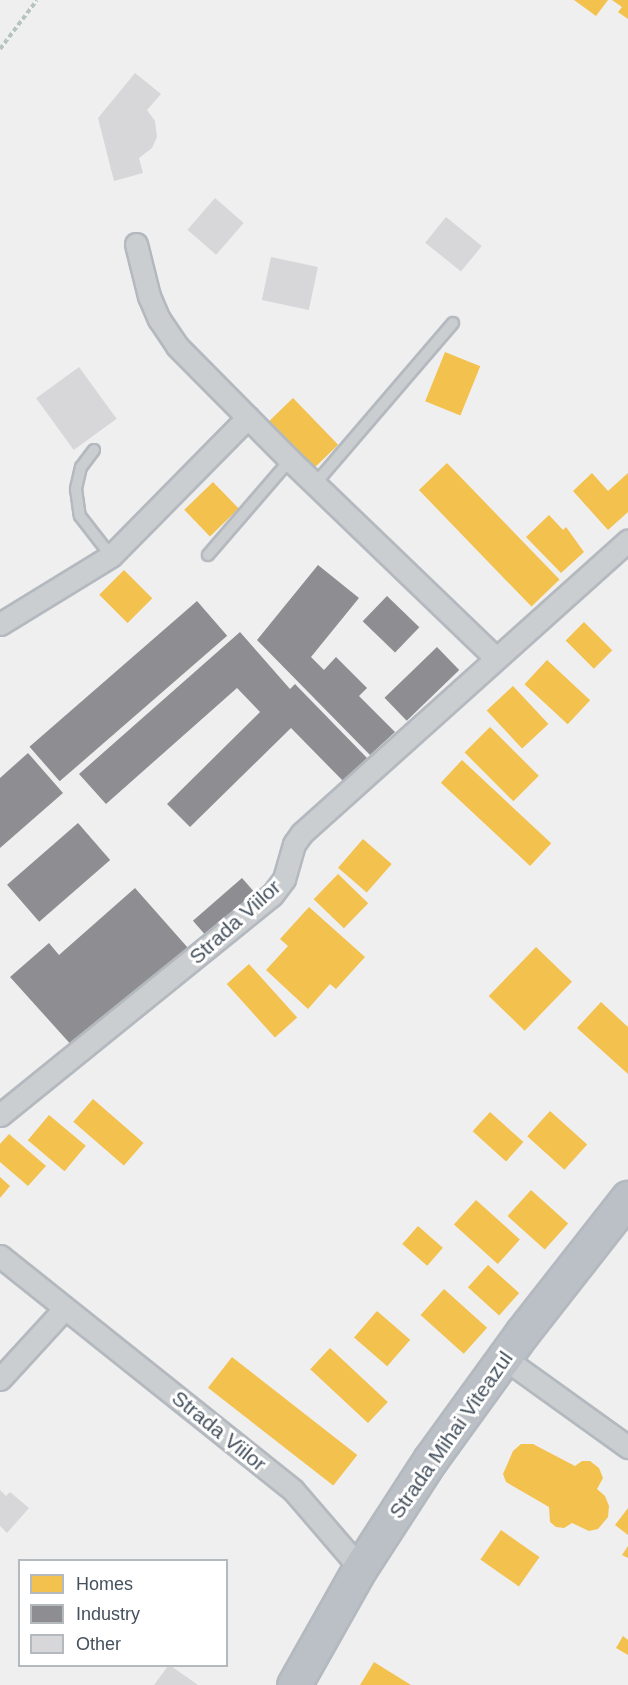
<!DOCTYPE html>
<style>
body{margin:0}
#map{position:relative;width:628px;height:1685px;overflow:hidden;background:#f0efef;font-family:Arial,sans-serif}
div>[style]{position:absolute}
[style*='--x']{left:calc(var(--x)*1px);top:calc(var(--y)*1px);width:calc(var(--w)*1px);rotate:calc(var(--a)*1deg)}
.homes>*{inset:0;background:#f2c14e;transform-origin:0 0}
.industry>*{inset:0;background:#8d8d92;transform-origin:0 0}
.building>*{inset:0;background:#d7d7d9;transform-origin:0 0}
.path>*{height:4px;margin-top:-2px;transform-origin:0;background:repeating-linear-gradient(90deg,#b6c4c0 0 4.5px,transparent 0 7.5px)}
.roads{filter:drop-shadow(2px 0 #b3b9bf) drop-shadow(-2px 0 #b3b9bf) drop-shadow(0 2px #b3b9bf) drop-shadow(0 -2px #b3b9bf)}
.lane>*{height:10px;margin:-5px;padding:0 5px;transform-origin:5px;border-radius:5px;background:#cbced0}
.street>*{height:21px;margin:-10.5px;padding:0 10.5px;transform-origin:10.5px;border-radius:10.5px;background:#cbced0}
.highway>*{height:33px;margin:-16.5px;padding:0 16.5px;transform-origin:16.5px;border-radius:16.5px;background:#bbc0c6}
span{translate:-50% -50%;white-space:nowrap;text-align:center;line-height:1.15;-webkit-text-stroke:6px #fff;paint-order:stroke}
.street-label{font-size:21px;color:#44515d}
.legend{position:absolute;left:18px;top:1559px;width:210px;height:108px;box-sizing:border-box;background:#fff;border:2px solid #b4b9be;margin:0;padding:8px 10px;list-style:none;font-size:18px;color:#44515d}
.legend li{display:flex;align-items:center;gap:12px;height:30px}
.legend b{width:30px;border:2px solid #b4b9be}
</style>
<div id="map">
<div class="homes">
<div style="clip-path:polygon(574px 0,608px 0,596px 16px)"></div>
<div style="clip-path:polygon(612px 0,628px 0,628px 19px,618px 12px,622px 7px)"></div>
<div style="left:445px;top:352px;width:38px;height:53px;rotate:22deg"></div>
<div style="left:293px;top:398px;width:65px;height:33px;rotate:46deg"></div>
<div style="left:447px;top:463px;width:162px;height:39px;rotate:46deg"></div>
<div style="clip-path:polygon(592px 473px,608px 491px,628px 473px,628px 512px,608px 530px,573px 491px)"></div>
<div style="left:213px;top:482px;width:37px;height:40px;rotate:46deg"></div>
<div style="clip-path:polygon(549px 515px,563px 530px,566px 527px,584px 552px,561px 573px,526px 537px)"></div>
<div style="left:124px;top:570px;width:40px;height:35px;rotate:45deg"></div>
<div style="left:584px;top:622px;width:40px;height:26px;rotate:45deg"></div>
<div style="left:547px;top:660px;width:59px;height:33px;rotate:43deg"></div>
<div style="left:513px;top:686px;width:52px;height:36px;rotate:47deg"></div>
<div style="left:490px;top:727px;width:69px;height:36px;rotate:45deg"></div>
<div style="left:462px;top:760px;width:122px;height:31px;rotate:43deg"></div>
<div style="left:363px;top:839px;width:38px;height:38px;rotate:41deg"></div>
<div style="left:338px;top:874px;width:42px;height:35px;rotate:44deg"></div>
<div style="clip-path:polygon(309px 907px,365px 957px,336px 989px,330px 984px,308px 1009px,266px 970px,288px 946px,280px 939px)"></div>
<div style="left:536px;top:947px;width:50px;height:68px;rotate:44deg"></div>
<div style="left:249px;top:964px;width:72px;height:30px;rotate:48deg"></div>
<div style="clip-path:polygon(601px 1002px,628px 1027px,628px 1074px,577px 1028px)"></div>
<div style="left:93px;top:1099px;width:67px;height:30px;rotate:41deg"></div>
<div style="left:550px;top:1111px;width:50px;height:34px;rotate:42deg"></div>
<div style="left:490px;top:1112px;width:45px;height:26px;rotate:42deg"></div>
<div style="left:49px;top:1115px;width:48px;height:33px;rotate:40deg"></div>
<div style="clip-path:polygon(9px 1134px,46px 1166px,28px 1186px,0 1162px,0 1144px)"></div>
<div style="clip-path:polygon(0 1177px,10px 1186px,0 1198px)"></div>
<div style="left:531px;top:1190px;width:50px;height:35px;rotate:42deg"></div>
<div style="left:476px;top:1200px;width:59px;height:33px;rotate:42deg"></div>
<div style="left:418px;top:1226px;width:33px;height:24px;rotate:41deg"></div>
<div style="left:488px;top:1265px;width:42px;height:30px;rotate:42deg"></div>
<div style="left:444px;top:1289px;width:58px;height:35px;rotate:42deg"></div>
<div style="left:377px;top:1311px;width:44px;height:35px;rotate:41deg"></div>
<div style="left:330px;top:1348px;width:79px;height:29px;rotate:43deg"></div>
<div style="left:232px;top:1357px;width:159px;height:39px;rotate:38deg"></div>
<div style="clip-path:polygon(521px 1444px,533px 1444px,575px 1466px,582px 1461px,590px 1461px,599px 1468px,603px 1478px,597px 1489px,605px 1496px,609px 1506px,608px 1517px,598px 1529px,589px 1531px,572px 1523px,564px 1528px,556px 1527px,550px 1522px,549px 1507px,506px 1482px,503px 1474px,513px 1451px)"></div>
<div style="clip-path:polygon(628px 1508px,628px 1535px,615px 1525px)"></div>
<div style="left:501px;top:1530px;width:47px;height:36px;rotate:35deg"></div>
<div style="clip-path:polygon(628px 1546px,628px 1558px,622px 1555px)"></div>
<div style="clip-path:polygon(623px 1636px,628px 1640px,628px 1655px,616px 1648px)"></div>
<div style="clip-path:polygon(374px 1662px,411px 1685px,360px 1685px)"></div>
</div>
<div class="industry">
<div style="clip-path:polygon(318px 565px,359px 598px,311px 657px,324px 670px,336px 657px,367px 688px,359px 696px,395px 732px,370px 755px,257px 640px)"></div>
<div style="left:387px;top:596px;width:45px;height:35px;rotate:44deg"></div>
<div style="left:197px;top:601px;width:46px;height:222px;rotate:49deg"></div>
<div style="clip-path:polygon(240px 632px,290px 689px,295px 684px,367px 758px,343px 781px,291px 728px,190px 827px,167px 804px,260px 712px,237px 688px,106px 804px,79px 774px)"></div>
<div style="left:437px;top:647px;width:32px;height:73px;rotate:46deg"></div>
<div style="clip-path:polygon(28px 753px,63px 793px,0 848px,0 778px)"></div>
<div style="left:78px;top:823px;width:49px;height:94px;rotate:49deg"></div>
<div style="left:242px;top:878px;width:20px;height:65px;rotate:49deg"></div>
<div style="clip-path:polygon(135px 888px,188px 948px,74px 1048px,10px 977px,49px 943px,59px 955px)"></div>
</div>
<div class="building">
<div style="clip-path:polygon(135px 73px,161px 94px,147px 110px,155px 121px,157px 137px,152px 148px,139px 158px,143px 173px,114px 181px,98px 118px)"></div>
<div style="left:215px;top:198px;width:38px;height:42px;rotate:41deg"></div>
<div style="left:446px;top:217px;width:46px;height:33px;rotate:39deg"></div>
<div style="left:271px;top:257px;width:48px;height:44px;rotate:12deg"></div>
<div style="left:79px;top:367px;width:64px;height:53px;rotate:54deg"></div>
<div style="clip-path:polygon(0 1490px,6px 1496px,10px 1492px,29px 1508px,7px 1533px,0 1526px)"></div>
<div style="clip-path:polygon(168px 1666px,171px 1666px,198px 1685px,154px 1685px)"></div>
</div>
<div class="path">
<div style="--x:0;--y:49;--w:61;--a:-52.9"></div>
</div>
<div class="roads">
<div class="lane">
<div style="--x:94;--y:450;--w:21;--a:127"></div>
<div style="--x:81;--y:467;--w:23;--a:103"></div>
<div style="--x:76;--y:489;--w:27;--a:82"></div>
<div style="--x:80;--y:516;--w:51;--a:52.2"></div>
<div style="--x:315;--y:484;--w:212;--a:-49.4"></div>
<div style="--x:208;--y:555;--w:125;--a:-49.2"></div>
</div>
<div class="street">
<div style="--x:136;--y:244;--w:54;--a:76"></div>
<div style="--x:149;--y:296;--w:25;--a:67"></div>
<div style="--x:159;--y:319;--w:32;--a:56"></div>
<div style="--x:177;--y:346;--w:161;--a:45.3"></div>
<div style="--x:290;--y:460;--w:284;--a:43.9"></div>
<div style="--x:0;--y:624;--w:130;--a:-31.5"></div>
<div style="--x:111;--y:556;--w:195;--a:-45.4"></div>
<div style="--x:0;--y:1115;--w:350;--a:-39"></div>
<div style="--x:272;--y:895;--w:20;--a:-53"></div>
<div style="--x:284;--y:879;--w:36;--a:-74"></div>
<div style="--x:294;--y:844;--w:14;--a:-54"></div>
<div style="--x:302;--y:833;--w:438;--a:-41.9"></div>
<div style="--x:0;--y:1256;--w:375;--a:38.6"></div>
<div style="--x:293;--y:1490;--w:103;--a:49.3"></div>
<div style="--x:504;--y:1358;--w:153;--a:35.7"></div>
<div style="--x:0;--y:1379;--w:96;--a:-47.5"></div>
</div>
<div class="highway">
<div style="--x:294;--y:1685;--w:134;--a:-60.6"></div>
<div style="--x:360;--y:1568;--w:129;--a:-57.1"></div>
<div style="--x:430;--y:1460;--w:157;--a:-54.1"></div>
<div style="--x:522;--y:1333;--w:172;--a:-51.9"></div>
</div>
</div>
<div class="street-label">
<span style="left:235px;top:922px;rotate:-42deg">Strada Viilor</span>
<span style="left:219px;top:1431px;rotate:39deg">Strada Viilor</span>
<span style="left:451px;top:1435px;rotate:-55deg">Strada Mihai Viteazul</span>
</div>
<ul class="legend">
<li><b style="height:16px;background:#f2c14e"></b>Homes</li>
<li><b style="height:16px;background:#8d8d92"></b>Industry</li>
<li><b style="height:16px;background:#d7d7d9"></b>Other</li>
</ul>
</div>
